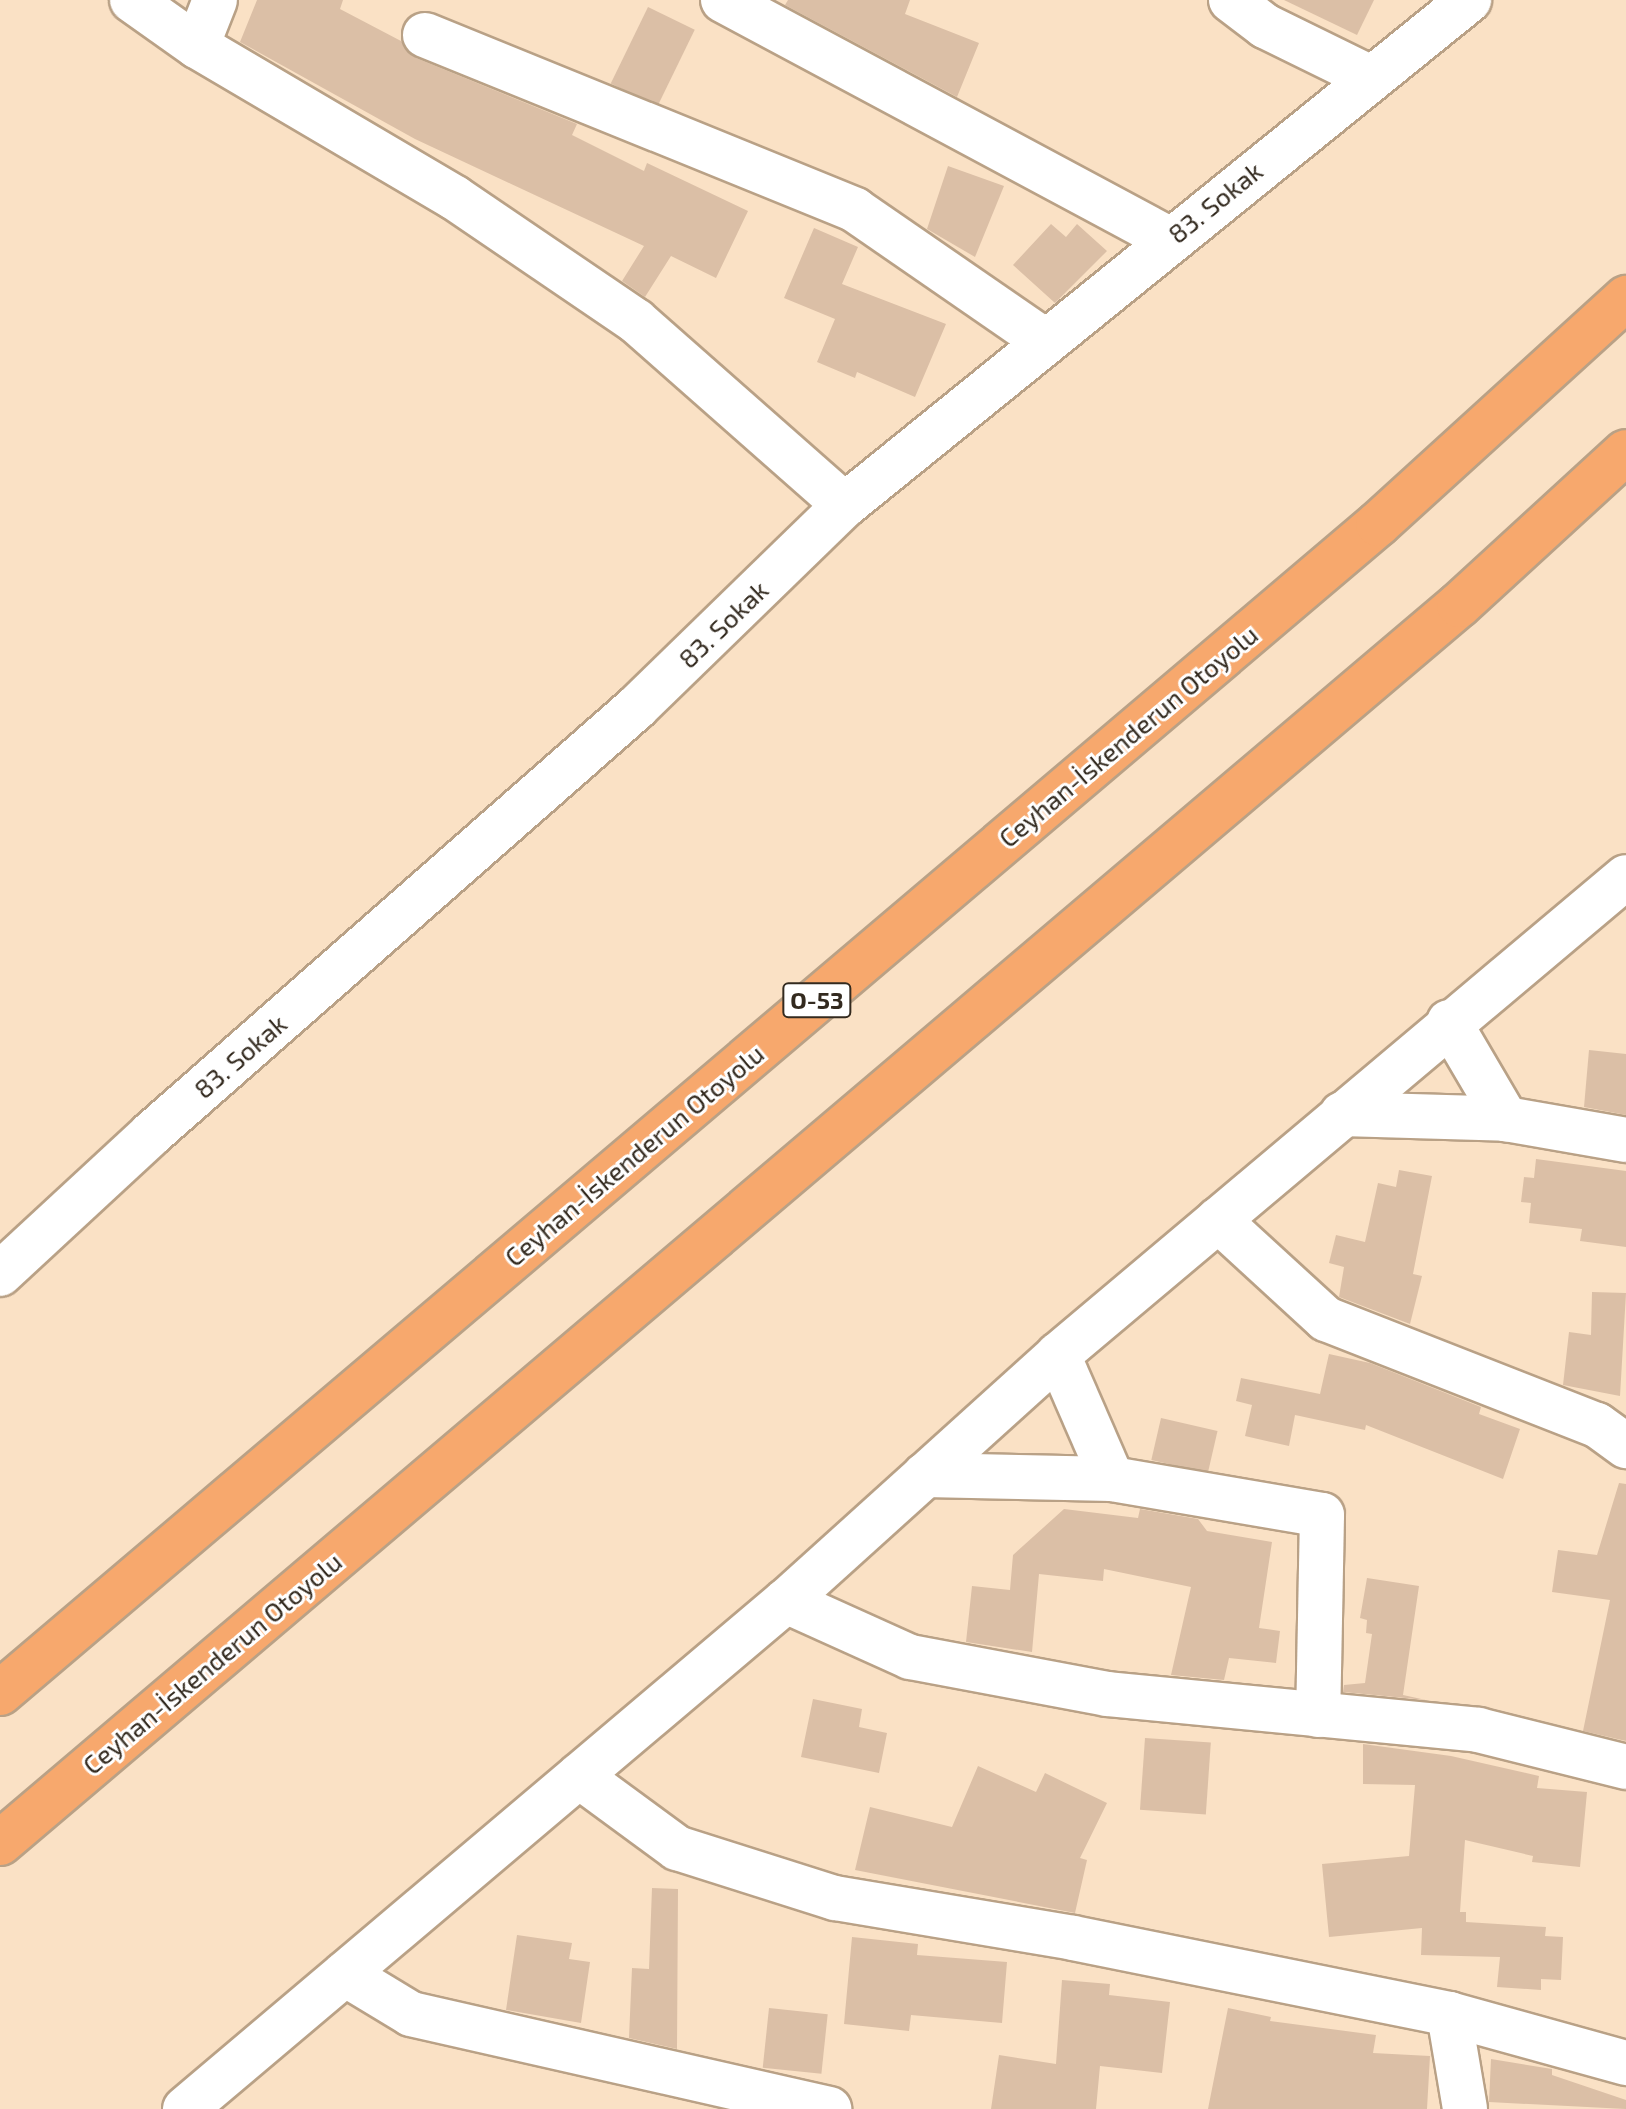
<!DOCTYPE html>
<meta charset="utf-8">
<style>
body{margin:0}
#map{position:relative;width:1626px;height:2109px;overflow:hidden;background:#fae1c5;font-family:"Exo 2",sans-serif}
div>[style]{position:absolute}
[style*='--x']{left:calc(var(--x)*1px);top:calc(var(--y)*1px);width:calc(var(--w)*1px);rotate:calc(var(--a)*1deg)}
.building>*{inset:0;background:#dbbfa6;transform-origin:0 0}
.roads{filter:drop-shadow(2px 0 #b9a186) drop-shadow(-2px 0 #b9a186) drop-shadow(0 2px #b9a186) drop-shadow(0 -2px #b9a186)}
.minor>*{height:44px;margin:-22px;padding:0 22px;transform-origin:22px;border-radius:22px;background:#fff}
.highway>*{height:44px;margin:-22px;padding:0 22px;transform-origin:22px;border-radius:22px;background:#f7a86d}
span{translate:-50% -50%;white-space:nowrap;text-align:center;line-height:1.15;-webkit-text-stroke:6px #fff;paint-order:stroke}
.shield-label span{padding:2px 6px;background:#fff;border:2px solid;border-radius:6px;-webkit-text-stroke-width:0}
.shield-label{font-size:24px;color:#332a1f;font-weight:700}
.street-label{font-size:26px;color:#332a1f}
</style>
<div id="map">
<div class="building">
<div style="clip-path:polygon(257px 0,343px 0,340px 9px,401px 41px,416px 58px,577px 124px,572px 135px,644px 171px,647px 163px,748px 211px,716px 278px,671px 256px,645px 297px,622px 281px,644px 246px,415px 139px,240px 42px)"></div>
<div style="clip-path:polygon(788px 0,910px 0,905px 14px,979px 43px,957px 97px,785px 5px)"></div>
<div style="clip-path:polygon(1284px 0,1374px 0,1357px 35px)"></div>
<div style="left:648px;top:7px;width:52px;height:85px;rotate:26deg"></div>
<div style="clip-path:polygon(948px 166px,1004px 186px,975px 257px,927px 229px)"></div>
<div style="clip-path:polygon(1051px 224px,1066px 237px,1077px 224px,1107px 251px,1055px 303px,1013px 265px)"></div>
<div style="clip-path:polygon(814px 228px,858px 247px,842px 284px,946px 324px,915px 397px,857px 372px,855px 378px,817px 362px,835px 319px,784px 298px)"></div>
<div style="clip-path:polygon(1589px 1050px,1626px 1054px,1626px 1115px,1584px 1107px)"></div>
<div style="clip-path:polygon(1536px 1159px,1626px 1171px,1626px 1247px,1580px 1241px,1582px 1229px,1529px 1223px,1531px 1203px,1521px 1202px,1524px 1177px,1534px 1178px)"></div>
<div style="clip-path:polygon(1399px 1170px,1432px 1176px,1413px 1274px,1422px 1276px,1410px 1324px,1339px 1297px,1344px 1267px,1329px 1263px,1336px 1235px,1365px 1242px,1378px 1183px,1396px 1187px)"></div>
<div style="clip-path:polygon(1592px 1292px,1626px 1293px,1620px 1396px,1563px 1385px,1569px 1332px,1591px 1335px)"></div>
<div style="clip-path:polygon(1329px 1354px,1370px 1363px,1481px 1407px,1479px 1414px,1520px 1429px,1503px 1479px,1366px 1425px,1365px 1430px,1295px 1415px,1289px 1446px,1245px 1436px,1252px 1405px,1236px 1401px,1241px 1378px,1320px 1394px)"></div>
<div style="left:1161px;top:1418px;width:58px;height:43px;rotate:13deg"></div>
<div style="clip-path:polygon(1619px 1483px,1626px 1484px,1626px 1741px,1583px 1731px,1610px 1600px,1552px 1592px,1558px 1550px,1597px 1555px)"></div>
<div style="clip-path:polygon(1064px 1509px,1138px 1518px,1140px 1509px,1198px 1519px,1207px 1531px,1272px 1542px,1259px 1628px,1280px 1631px,1276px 1663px,1229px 1658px,1224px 1680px,1171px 1675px,1191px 1587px,1104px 1569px,1103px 1581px,1039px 1574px,1032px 1652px,966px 1642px,972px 1586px,1010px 1590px,1013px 1555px)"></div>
<div style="clip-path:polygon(1367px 1578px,1419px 1586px,1403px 1695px,1426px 1700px,1343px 1692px,1344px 1685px,1365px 1683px,1372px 1634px,1366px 1633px,1367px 1620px,1360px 1618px)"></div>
<div style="clip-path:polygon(813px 1699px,862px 1709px,859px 1727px,887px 1733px,879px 1773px,801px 1757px)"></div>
<div style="left:1145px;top:1738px;width:66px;height:72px;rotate:4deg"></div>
<div style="clip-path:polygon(1363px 1744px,1451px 1756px,1539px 1776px,1537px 1788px,1587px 1792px,1580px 1867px,1532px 1862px,1533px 1856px,1465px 1840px,1460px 1912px,1466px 1912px,1466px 1922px,1546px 1927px,1545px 1936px,1563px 1937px,1561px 1980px,1541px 1979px,1541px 1990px,1497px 1987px,1500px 1957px,1421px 1955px,1422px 1928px,1329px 1937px,1322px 1864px,1409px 1856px,1415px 1785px,1363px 1784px)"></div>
<div style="clip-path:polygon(978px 1766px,1036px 1792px,1045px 1773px,1107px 1803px,1080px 1858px,1087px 1860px,1075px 1913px,855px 1870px,870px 1807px,952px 1827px)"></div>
<div style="clip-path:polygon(652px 1888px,678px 1889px,677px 2049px,629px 2038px,632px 1968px,649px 1969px)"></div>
<div style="clip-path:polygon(517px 1935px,572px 1943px,569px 1959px,590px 1962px,581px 2023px,506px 2010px)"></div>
<div style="clip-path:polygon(852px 1937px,918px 1944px,917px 1955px,1007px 1962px,1002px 2023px,911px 2015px,909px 2031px,844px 2024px)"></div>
<div style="clip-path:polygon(1062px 1980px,1110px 1984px,1109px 1995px,1170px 2002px,1162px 2073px,1100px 2066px,1096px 2109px,991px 2109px,999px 2055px,1056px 2064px)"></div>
<div style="left:769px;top:2008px;width:59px;height:60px;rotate:6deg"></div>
<div style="clip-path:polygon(1228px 2008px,1271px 2017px,1270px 2021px,1376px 2035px,1373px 2053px,1430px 2056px,1427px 2109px,1208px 2109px)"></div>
<div style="clip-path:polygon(1491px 2059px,1552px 2069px,1552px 2075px,1626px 2100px,1626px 2109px,1489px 2102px)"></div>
</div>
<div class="roads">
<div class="minor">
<div style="--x:132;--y:0;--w:80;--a:35.3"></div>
<div style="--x:197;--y:46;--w:299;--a:30.5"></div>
<div style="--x:455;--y:198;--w:219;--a:34.2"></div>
<div style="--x:636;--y:321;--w:278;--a:41.4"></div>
<div style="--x:723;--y:0;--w:506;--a:28.19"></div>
<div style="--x:1231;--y:0;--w:43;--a:37.4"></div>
<div style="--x:1265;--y:26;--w:118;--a:26.1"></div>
<div style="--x:425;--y:35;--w:464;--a:22.1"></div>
<div style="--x:855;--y:210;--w:231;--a:34.6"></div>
<div style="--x:197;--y:46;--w:49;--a:-68.6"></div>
<div style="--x:1449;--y:1022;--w:113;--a:59.6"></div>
<div style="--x:1342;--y:1114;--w:164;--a:1.7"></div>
<div style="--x:1506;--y:1119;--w:122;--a:9.9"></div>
<div style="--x:1218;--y:1220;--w:147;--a:42.5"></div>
<div style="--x:1326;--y:1319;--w:291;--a:21.4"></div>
<div style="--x:1597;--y:1425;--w:36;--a:36"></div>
<div style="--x:0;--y:1274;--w:206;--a:-42.8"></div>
<div style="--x:151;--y:1134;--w:647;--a:-41.3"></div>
<div style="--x:637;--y:707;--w:290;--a:-44.2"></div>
<div style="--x:845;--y:505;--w:803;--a:-38.98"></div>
<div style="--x:1058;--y:1355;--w:135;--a:66.5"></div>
<div style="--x:925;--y:1475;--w:187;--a:1.2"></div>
<div style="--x:1112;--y:1479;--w:213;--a:9.7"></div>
<div style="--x:1322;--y:1515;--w:200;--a:91.1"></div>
<div style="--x:786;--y:1601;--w:136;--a:24.3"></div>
<div style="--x:910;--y:1657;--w:200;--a:10.6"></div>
<div style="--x:1107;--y:1694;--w:373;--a:5.5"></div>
<div style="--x:1478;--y:1730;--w:153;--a:14"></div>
<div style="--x:579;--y:1776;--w:122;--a:36.3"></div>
<div style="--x:677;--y:1848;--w:166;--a:17.6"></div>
<div style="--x:835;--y:1898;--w:241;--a:9.5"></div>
<div style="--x:1073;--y:1938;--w:384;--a:11.4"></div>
<div style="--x:1449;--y:2014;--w:184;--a:15.5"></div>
<div style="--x:345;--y:1974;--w:77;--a:31.2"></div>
<div style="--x:411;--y:2014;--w:429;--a:12.8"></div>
<div style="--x:1449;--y:2014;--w:96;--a:80.4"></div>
<div style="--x:185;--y:2109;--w:787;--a:-40.21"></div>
<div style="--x:786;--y:1601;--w:367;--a:-42.1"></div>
<div style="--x:1058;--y:1355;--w:742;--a:-40.08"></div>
</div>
<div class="highway">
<div style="--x:0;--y:1693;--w:1807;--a:-40.31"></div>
<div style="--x:1378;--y:524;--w:336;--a:-42.3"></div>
<div style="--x:0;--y:1843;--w:1913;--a:-40.32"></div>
<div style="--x:1459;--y:605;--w:226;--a:-42.5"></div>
</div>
</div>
<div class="shield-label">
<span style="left:817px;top:1000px">O-53</span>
</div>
<div class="street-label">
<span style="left:1215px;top:202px;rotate:-39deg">83. Sokak</span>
<span style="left:723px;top:624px;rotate:-44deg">83. Sokak</span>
<span style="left:1128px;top:736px;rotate:-40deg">Ceyhan-İskenderun Otoyolu</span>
<span style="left:240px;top:1056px;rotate:-41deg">83. Sokak</span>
<span style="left:634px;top:1155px;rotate:-40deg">Ceyhan-İskenderun Otoyolu</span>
<span style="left:212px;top:1663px;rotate:-40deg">Ceyhan-İskenderun Otoyolu</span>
</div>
</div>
